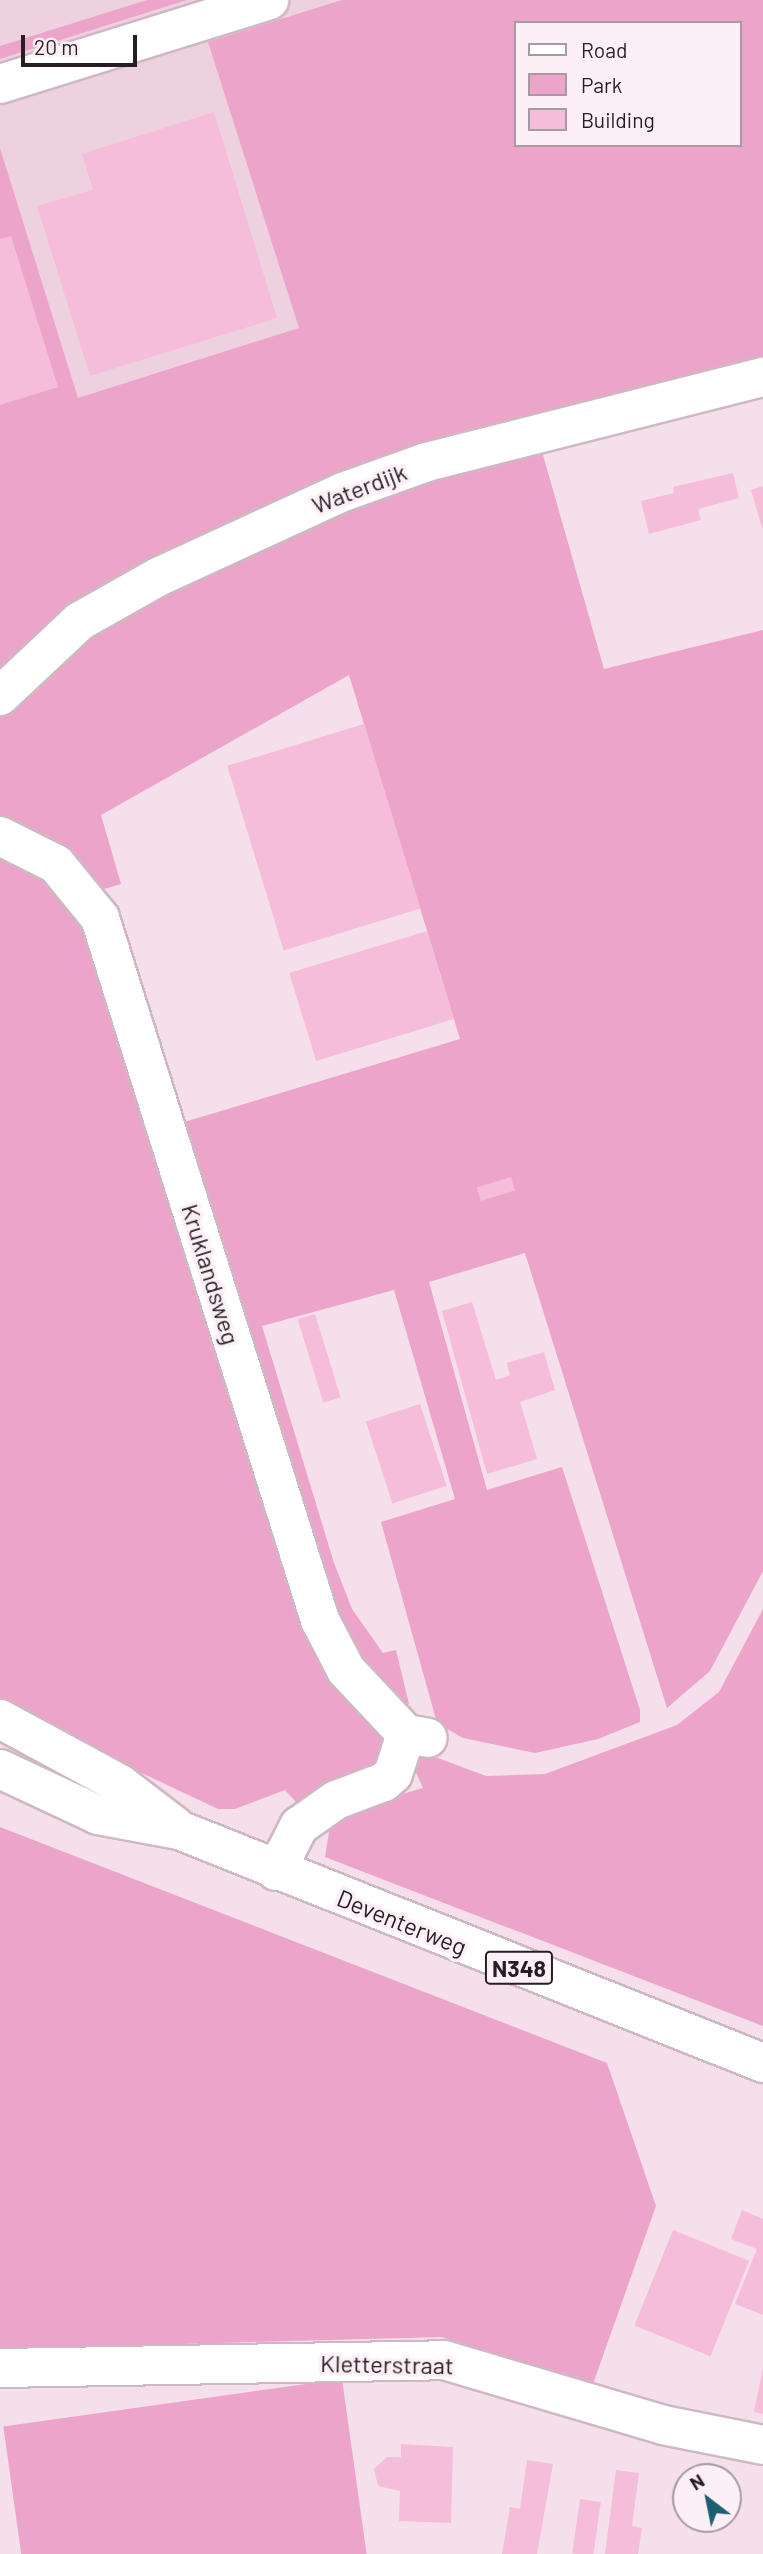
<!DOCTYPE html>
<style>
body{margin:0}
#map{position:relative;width:763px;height:2554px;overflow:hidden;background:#f5dfea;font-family:Barlow,sans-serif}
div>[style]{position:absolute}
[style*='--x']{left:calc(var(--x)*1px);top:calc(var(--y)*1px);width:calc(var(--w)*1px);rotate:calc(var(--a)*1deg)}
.built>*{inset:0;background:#eed1df}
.green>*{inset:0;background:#eda4ca;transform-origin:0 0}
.building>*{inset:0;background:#f5bdd9;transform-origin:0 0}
.roads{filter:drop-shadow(2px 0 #ceb8c3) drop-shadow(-2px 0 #ceb8c3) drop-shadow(0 2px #ceb8c3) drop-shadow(0 -2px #ceb8c3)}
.street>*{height:38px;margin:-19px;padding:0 19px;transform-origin:19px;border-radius:19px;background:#fff}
.primary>*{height:38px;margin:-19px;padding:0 19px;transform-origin:19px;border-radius:19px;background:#fff}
span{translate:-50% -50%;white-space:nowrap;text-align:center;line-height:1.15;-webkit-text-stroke:7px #fdeff6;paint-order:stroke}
.shield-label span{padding:2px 5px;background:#fdeff6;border:2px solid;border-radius:5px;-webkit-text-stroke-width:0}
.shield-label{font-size:23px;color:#261e22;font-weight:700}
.street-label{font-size:24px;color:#261e22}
.legend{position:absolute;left:514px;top:21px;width:228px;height:126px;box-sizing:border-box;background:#fdeff6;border:2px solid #a79ba1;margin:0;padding:9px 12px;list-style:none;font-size:21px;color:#261e22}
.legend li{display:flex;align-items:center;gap:14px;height:35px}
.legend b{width:35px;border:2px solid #a79ba1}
.north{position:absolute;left:672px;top:2463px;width:70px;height:70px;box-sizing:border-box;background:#fdeff6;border:2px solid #a79ba1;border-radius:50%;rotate:328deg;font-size:19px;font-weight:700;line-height:28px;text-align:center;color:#261e22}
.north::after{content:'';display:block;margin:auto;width:24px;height:32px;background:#1e5e73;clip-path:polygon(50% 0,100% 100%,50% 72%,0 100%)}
.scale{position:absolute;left:21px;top:35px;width:116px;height:32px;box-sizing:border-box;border:4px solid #261e22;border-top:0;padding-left:9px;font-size:21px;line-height:24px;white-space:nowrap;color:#261e22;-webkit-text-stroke:5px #fdeff6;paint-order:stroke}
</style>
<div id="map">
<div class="built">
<div style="clip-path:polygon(evenodd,0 0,763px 0,763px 215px,0 444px,0 0,516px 23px,740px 23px,740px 145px,516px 145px,516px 23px)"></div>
</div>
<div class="green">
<div style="clip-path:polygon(147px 0,187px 0,0 59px,0 46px)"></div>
<div style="clip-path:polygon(evenodd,342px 0,763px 0,763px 367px,413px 458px,0 685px,0 148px,78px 398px,299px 328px,208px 42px,342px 0,516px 23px,740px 23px,740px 145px,516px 145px,516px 23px)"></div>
<div style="clip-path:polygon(541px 448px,604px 669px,763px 630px,763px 1571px,710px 1671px,667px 1708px,525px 1253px,429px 1282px,487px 1490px,562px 1467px,640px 1710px,640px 1722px,598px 1739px,535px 1753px,463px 1738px,437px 1723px,381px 1522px,455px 1499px,394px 1290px,262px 1326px,334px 1563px,352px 1609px,383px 1653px,396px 1650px,409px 1704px,400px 1702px,346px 1642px,181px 1123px,460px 1039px,349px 675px,101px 815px,121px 884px,104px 889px,49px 836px,0 817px,0 708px,53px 652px,304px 518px)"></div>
<div style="clip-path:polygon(0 853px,45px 877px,84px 926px,256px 1469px,385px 1733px,380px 1771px,323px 1788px,297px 1803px,285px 1790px,235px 1809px,218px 1809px,0 1706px)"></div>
<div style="clip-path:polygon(763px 1609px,763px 2026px,325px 1857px,330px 1826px,346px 1810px,423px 1788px,409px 1757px,414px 1749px,486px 1776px,545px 1774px,677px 1725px,719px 1692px)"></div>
<div style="clip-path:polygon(0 1827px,607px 2063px,656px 2206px,593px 2384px,441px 2337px,0 2349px)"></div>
<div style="left:342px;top:2379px;width:177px;height:342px;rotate:82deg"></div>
</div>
<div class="building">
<div style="clip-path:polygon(214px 112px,277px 318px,90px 376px,37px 206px,93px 190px,82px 154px)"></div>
<div style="clip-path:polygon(11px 236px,58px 387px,0 405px,0 239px)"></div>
<div style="clip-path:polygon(733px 473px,739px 498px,698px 509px,701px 520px,649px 534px,641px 501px,674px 493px,673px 487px)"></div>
<div style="clip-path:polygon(763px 486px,763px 528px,762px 528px,751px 490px)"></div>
<div style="left:364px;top:724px;width:193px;height:143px;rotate:73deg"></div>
<div style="left:427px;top:931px;width:92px;height:144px;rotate:73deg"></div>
<div style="left:511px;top:1177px;width:14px;height:36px;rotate:73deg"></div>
<div style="clip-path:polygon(472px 1302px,496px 1380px,510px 1375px,507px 1363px,544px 1352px,555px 1390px,520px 1402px,537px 1459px,487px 1474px,442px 1311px)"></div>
<div style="left:315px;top:1314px;width:87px;height:18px;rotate:73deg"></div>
<div style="left:420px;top:1404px;width:86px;height:57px;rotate:72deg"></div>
<div style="clip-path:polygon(742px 2210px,763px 2219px,763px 2315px,735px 2304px,757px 2249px,731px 2239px)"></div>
<div style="left:673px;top:2230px;width:82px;height:103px;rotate:22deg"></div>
<div style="clip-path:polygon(763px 2368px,763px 2414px,754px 2412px)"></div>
<div style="clip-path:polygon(401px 2444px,453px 2447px,451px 2523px,399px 2521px,400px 2491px,378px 2486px,374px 2469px,387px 2457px,401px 2457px)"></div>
<div style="clip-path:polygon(527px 2460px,553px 2464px,537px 2554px,502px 2554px,510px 2507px,520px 2509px)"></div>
<div style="clip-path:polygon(616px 2470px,639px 2473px,632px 2526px,642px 2528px,638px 2554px,605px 2554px)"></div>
<div style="left:580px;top:2499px;width:21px;height:55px;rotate:8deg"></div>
</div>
<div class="roads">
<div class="street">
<div style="--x:0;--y:84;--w:282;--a:-17.3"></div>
<div style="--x:0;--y:696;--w:110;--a:-43.2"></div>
<div style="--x:80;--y:621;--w:90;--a:-29.4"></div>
<div style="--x:158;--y:577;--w:204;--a:-24.7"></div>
<div style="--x:343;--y:492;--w:89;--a:-19.7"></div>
<div style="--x:427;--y:462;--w:347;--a:-14.2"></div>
<div style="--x:0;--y:836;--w:63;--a:26.6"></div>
<div style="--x:56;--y:864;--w:70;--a:50.8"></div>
<div style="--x:100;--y:918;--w:736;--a:72.6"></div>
<div style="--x:320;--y:1620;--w:56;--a:62.5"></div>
<div style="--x:346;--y:1670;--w:88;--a:46.8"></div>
<div style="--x:276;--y:1871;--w:51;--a:-62.9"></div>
<div style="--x:299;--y:1826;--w:45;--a:-35.1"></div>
<div style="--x:336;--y:1800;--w:51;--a:-20.6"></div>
<div style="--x:384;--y:1782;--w:12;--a:-42"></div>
<div style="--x:393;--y:1774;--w:42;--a:-72"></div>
<div style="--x:406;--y:1734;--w:22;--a:10"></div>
<div style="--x:0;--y:2368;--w:444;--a:-1"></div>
<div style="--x:444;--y:2360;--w:228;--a:16.5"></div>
<div style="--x:663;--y:2425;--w:102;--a:11.3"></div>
</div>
<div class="primary">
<div style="--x:0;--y:1719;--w:136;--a:28.4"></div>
<div style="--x:120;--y:1784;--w:69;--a:37.4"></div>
<div style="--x:0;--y:1769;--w:108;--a:25.1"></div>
<div style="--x:98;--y:1815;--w:82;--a:10.5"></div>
<div style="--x:179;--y:1830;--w:629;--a:21.75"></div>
</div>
</div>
<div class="shield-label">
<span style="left:519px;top:1968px">N348</span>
</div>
<div class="street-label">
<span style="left:359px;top:488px;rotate:-21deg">Waterdijk</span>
<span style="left:211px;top:1274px;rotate:73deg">Kruklandsweg</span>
<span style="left:402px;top:1922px;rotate:22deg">Deventerweg</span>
<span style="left:387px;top:2364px;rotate:1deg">Kletterstraat</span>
</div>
<ul class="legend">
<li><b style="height:9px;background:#fff"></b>Road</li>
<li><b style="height:19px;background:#eda4ca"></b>Park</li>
<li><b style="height:19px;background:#f5bdd9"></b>Building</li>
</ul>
<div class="north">N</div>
<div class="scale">20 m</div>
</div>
